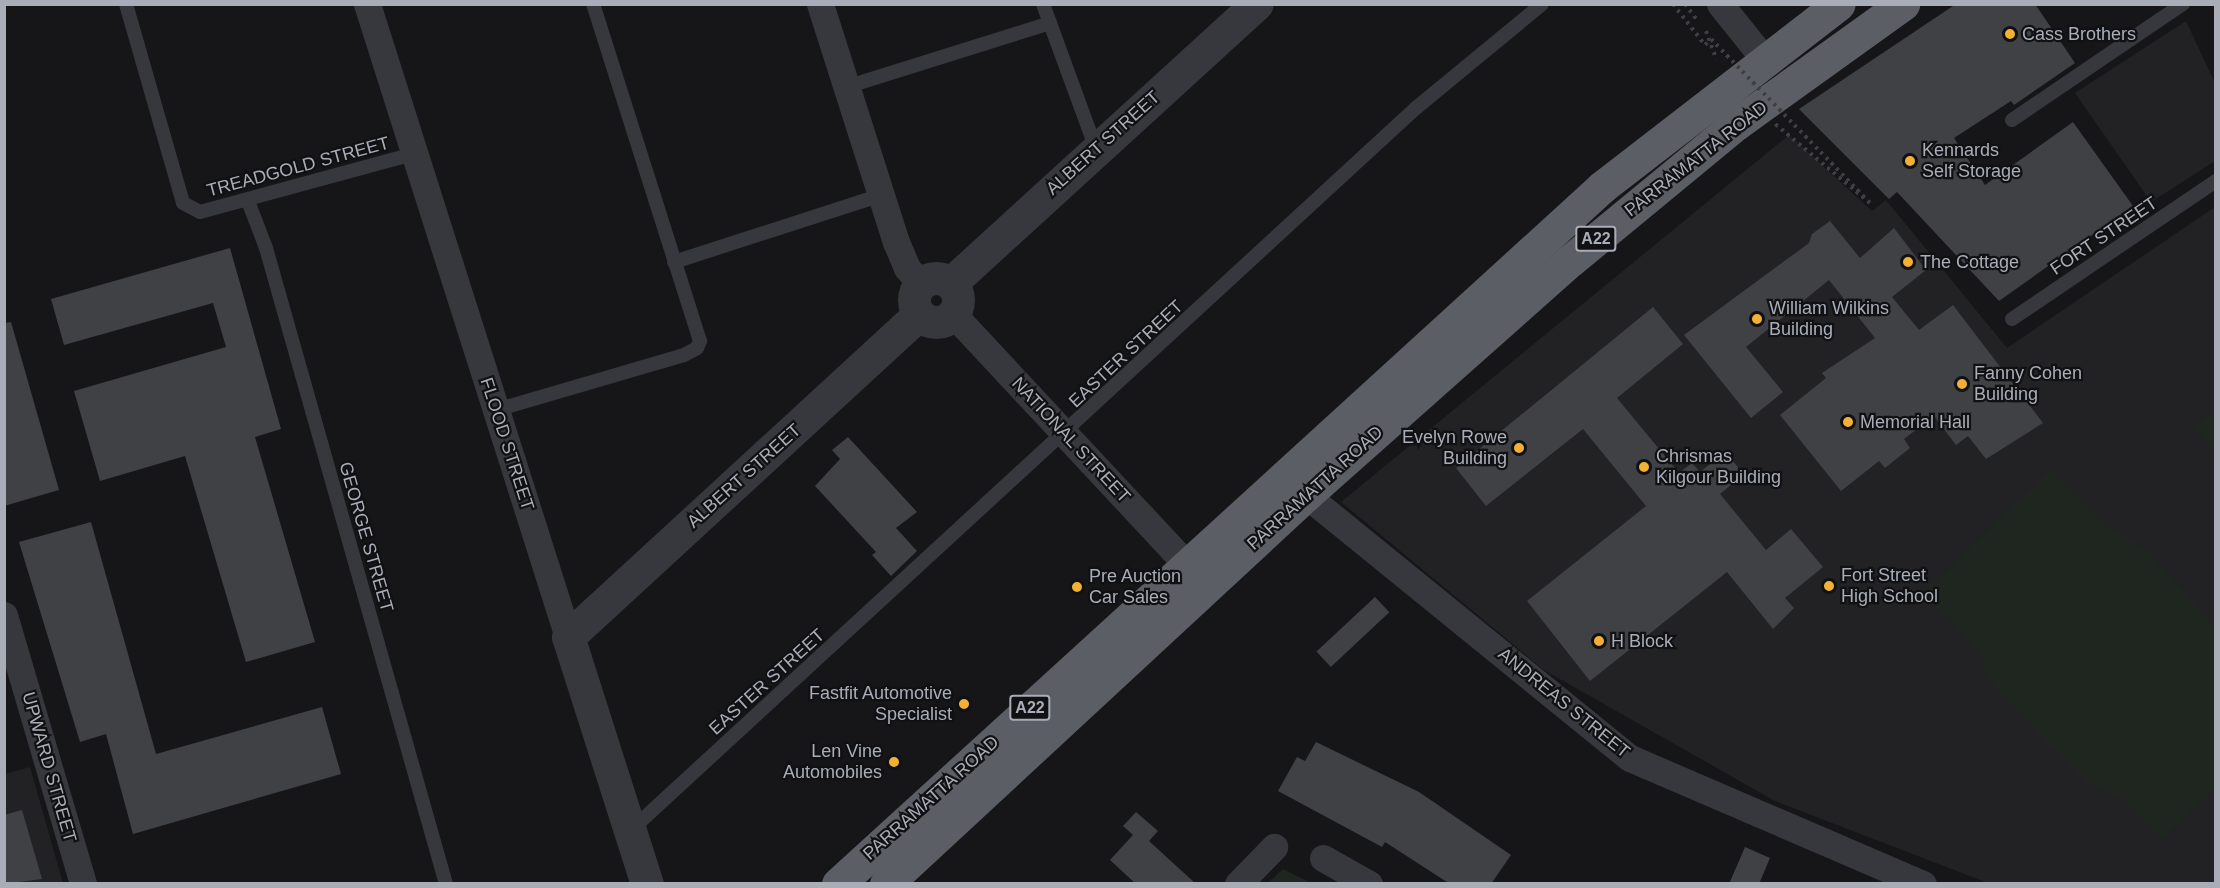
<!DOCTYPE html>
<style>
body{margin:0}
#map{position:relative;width:2220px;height:888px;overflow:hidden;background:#161618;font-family:Arial,sans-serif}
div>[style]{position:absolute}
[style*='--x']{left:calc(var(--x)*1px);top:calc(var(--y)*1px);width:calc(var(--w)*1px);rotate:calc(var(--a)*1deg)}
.built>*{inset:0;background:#222225}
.green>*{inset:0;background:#1e261f}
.building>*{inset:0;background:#404145;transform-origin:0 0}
.path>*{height:4px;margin-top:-2px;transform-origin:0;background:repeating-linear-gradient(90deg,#3d3f44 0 3px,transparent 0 7.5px)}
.service>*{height:14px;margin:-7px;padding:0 7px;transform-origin:7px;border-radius:7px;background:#37383d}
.minor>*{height:27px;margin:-13.5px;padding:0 13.5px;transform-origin:13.5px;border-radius:13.5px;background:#37383d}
.tertiary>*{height:33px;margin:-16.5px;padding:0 16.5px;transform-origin:16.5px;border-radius:16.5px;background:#37383d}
.tertiary>.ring{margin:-16.5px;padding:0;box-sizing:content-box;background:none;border:33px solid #37383d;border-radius:50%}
.trunk>*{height:33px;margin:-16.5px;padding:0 16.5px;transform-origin:16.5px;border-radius:16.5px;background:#5b5e65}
.path-bridge>*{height:4px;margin-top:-2px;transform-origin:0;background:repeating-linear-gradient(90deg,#3d3f44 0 3px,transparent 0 7.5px)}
.dots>*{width:16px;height:16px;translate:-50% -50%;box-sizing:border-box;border:3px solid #111113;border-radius:50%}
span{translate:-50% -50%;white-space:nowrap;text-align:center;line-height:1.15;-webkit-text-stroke:4.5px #111113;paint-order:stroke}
.shield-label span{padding:2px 4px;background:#111113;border:2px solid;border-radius:4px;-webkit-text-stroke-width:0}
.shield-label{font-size:16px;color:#a8adb8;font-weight:700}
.poi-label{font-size:18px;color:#a8adb8}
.left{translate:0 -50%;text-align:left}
.right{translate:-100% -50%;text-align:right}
.street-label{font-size:18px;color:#a8adb8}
.frame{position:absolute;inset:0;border:6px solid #a8adb8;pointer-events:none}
</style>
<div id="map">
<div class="built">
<div style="clip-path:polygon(2186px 21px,2215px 83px,2215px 161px,2151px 202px,2075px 93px)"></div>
<div style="clip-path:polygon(1789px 135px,1872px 211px,1886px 200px,2007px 348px,2215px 207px,2215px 883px,1988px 883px,1775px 801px,1544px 670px,1341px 502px)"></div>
<div style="clip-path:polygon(30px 767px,63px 883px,5px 884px,5px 774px)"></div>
</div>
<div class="green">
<div style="clip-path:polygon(2215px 411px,2215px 455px,2195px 425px)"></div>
<div style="clip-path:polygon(2050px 470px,2109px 529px,2136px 543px,2151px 556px,2215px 626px,2215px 788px,2163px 839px,2123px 799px,2086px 782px,2001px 695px,1989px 678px,1977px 649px,1923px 594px)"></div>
<div style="clip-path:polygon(1283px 869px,1311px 883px,1268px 883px)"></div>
</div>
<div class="building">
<div style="clip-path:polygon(1956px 4px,2035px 4px,2075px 63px,2014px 105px,2011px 101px,1954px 138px,1985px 185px,2073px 122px,2133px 206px,1999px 301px,1897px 192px,1889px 199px,1799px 109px)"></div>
<div style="clip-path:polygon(1830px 221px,1860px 258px,1894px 228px,1926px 270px,1892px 297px,1919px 330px,1953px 305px,2043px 423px,1986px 459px,1968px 436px,1956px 445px,1934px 416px,1904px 439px,1910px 448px,1885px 468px,1879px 461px,1841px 491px,1780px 415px,1826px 378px,1822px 373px,1875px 338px,1829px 280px,1746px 347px,1783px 392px,1751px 418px,1684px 335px,1809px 243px,1812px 234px)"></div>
<div style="clip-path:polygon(230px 248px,281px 429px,255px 437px,315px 642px,246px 662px,185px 456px,100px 481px,74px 391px,226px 347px,213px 303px,64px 345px,51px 299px)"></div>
<div style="clip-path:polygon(1653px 307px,1683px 344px,1617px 398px,1679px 473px,1692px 463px,1700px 472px,1725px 452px,1744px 474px,1720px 494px,1766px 550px,1791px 529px,1823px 567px,1785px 598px,1794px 608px,1773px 629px,1727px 572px,1590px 681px,1527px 601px,1646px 506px,1583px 429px,1486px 506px,1456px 468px)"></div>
<div style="clip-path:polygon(11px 322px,59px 490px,4px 506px,4px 323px)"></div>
<div style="clip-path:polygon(848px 437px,917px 512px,896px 528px,917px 551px,891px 576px,872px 555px,876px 552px,815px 486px,840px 459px,832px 450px)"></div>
<div style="clip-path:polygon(91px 522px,156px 754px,322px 707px,341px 774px,133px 834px,106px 734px,80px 742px,19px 542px)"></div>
<div style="left:1375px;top:597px;width:21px;height:80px;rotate:47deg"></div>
<div style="clip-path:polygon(1316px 742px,1419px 792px,1511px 855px,1491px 884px,1450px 884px,1385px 842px,1382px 847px,1278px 791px,1297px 757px,1305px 761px)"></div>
<div style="clip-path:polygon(22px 810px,42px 879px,4px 884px,4px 815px)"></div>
<div style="clip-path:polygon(1136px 812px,1158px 831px,1149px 841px,1196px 884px,1136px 884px,1110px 860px,1133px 835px,1123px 826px)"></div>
<div style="clip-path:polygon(1745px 847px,1770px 858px,1759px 884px,1729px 884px)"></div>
</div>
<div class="path">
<div style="--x:1685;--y:4;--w:20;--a:53"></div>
<div style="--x:1706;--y:31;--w:30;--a:70"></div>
</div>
<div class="service">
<div style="--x:126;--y:4;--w:207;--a:74"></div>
<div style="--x:183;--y:203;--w:19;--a:28"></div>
<div style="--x:200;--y:212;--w:222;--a:-15.2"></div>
<div style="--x:1043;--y:4;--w:154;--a:69.9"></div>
<div style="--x:846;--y:87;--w:214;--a:-17.4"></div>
<div style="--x:2012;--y:120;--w:207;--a:-34.2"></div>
<div style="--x:248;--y:201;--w:50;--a:69"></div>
<div style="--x:266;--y:248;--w:661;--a:74.2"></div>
<div style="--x:674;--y:262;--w:218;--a:-17.9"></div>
<div style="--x:2012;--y:319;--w:246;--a:-34.1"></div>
<div style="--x:496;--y:410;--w:196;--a:-16.3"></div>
<div style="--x:684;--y:355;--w:15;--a:-28"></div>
<div style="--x:697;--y:348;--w:8;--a:-67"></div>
<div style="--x:700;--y:341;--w:354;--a:-107.6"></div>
<div style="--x:630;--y:831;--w:1068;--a:-42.61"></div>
<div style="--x:1416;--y:108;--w:163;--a:-39.5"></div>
</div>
<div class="minor">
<div style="--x:367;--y:4;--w:664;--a:72.38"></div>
<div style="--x:820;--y:4;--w:250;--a:72.3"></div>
<div style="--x:896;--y:242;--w:28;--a:67"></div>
<div style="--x:907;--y:268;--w:21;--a:49"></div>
<div style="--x:1720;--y:4;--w:70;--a:51.3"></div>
<div style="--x:953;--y:314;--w:345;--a:47"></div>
<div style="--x:1306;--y:495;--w:417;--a:39.1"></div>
<div style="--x:1630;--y:758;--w:319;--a:23.3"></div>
<div style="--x:4;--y:615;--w:280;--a:73.6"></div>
<div style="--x:1323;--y:858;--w:53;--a:29.5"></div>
<div style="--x:1238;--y:884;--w:52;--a:-45.8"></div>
</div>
<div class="tertiary">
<div class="ring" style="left:914px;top:278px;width:11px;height:11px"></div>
<div style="--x:951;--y:283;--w:414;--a:-42.4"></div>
<div style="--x:647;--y:884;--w:259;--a:-107.7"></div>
<div style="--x:568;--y:637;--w:477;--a:-42.6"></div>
</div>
<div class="trunk">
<div style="--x:838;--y:884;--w:1034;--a:-42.37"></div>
<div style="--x:1602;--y:187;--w:299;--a:-37.7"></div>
<div style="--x:886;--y:884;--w:572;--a:-42.81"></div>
<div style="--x:1306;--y:495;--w:354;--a:-41.6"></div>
<div style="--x:1571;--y:260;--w:214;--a:-39.5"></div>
<div style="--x:1736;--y:124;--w:206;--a:-35.7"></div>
</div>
<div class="path-bridge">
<div style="--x:1673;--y:4;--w:52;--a:52"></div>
<div style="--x:1705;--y:45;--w:8;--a:-45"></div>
<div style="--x:1711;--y:39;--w:228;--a:45.9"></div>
<div style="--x:1870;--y:203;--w:125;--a:-140.2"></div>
</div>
<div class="dots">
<div style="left:2010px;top:34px;background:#f2b134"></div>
<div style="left:1910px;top:161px;background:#f2b134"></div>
<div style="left:1908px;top:262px;background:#f2b134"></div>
<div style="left:1757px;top:319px;background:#f2b134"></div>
<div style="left:1962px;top:384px;background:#f2b134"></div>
<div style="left:1848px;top:422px;background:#f2b134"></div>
<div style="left:1519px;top:448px;background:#f2b134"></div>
<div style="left:1644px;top:467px;background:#f2b134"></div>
<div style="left:1829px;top:586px;background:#f2b134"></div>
<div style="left:1077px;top:587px;background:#f2b134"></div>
<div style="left:1599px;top:641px;background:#f2b134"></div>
<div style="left:964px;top:704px;background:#f2b134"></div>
<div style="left:894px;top:762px;background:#f2b134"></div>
</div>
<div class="shield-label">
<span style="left:1596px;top:239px">A22</span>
<span style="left:1030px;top:708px">A22</span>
</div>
<div class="poi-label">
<span class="left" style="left:2022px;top:34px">Cass Brothers</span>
<span class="left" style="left:1922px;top:161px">Kennards<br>Self Storage</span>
<span class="left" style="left:1920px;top:262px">The Cottage</span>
<span class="left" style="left:1769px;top:319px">William Wilkins<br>Building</span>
<span class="left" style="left:1974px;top:384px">Fanny Cohen<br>Building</span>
<span class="left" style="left:1860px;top:422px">Memorial Hall</span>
<span class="right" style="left:1507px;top:448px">Evelyn Rowe<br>Building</span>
<span class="left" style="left:1656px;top:467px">Chrismas<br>Kilgour Building</span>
<span class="left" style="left:1841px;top:586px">Fort Street<br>High School</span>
<span class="left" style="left:1089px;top:587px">Pre Auction<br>Car Sales</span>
<span class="left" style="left:1611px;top:641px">H Block</span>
<span class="right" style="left:952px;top:704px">Fastfit Automotive<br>Specialist</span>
<span class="right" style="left:882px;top:762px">Len Vine<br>Automobiles</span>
</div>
<div class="street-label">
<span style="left:1103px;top:143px;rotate:-42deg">ALBERT STREET</span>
<span style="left:1696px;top:159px;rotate:-38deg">PARRAMATTA ROAD</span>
<span style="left:298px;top:167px;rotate:-15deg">TREADGOLD STREET</span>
<span style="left:2104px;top:236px;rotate:-34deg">FORT STREET</span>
<span style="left:1126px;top:354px;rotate:-43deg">EASTER STREET</span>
<span style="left:1071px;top:440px;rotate:47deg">NATIONAL STREET</span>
<span style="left:507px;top:444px;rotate:72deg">FLOOD STREET</span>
<span style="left:744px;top:476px;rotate:-42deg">ALBERT STREET</span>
<span style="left:1315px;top:488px;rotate:-42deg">PARRAMATTA ROAD</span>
<span style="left:366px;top:537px;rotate:74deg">GEORGE STREET</span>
<span style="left:767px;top:682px;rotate:-42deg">EASTER STREET</span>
<span style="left:1564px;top:703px;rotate:39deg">ANDREAS STREET</span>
<span style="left:49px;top:767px;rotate:74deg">UPWARD STREET</span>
<span style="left:931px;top:798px;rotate:-42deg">PARRAMATTA ROAD</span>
</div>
<div class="frame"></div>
</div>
